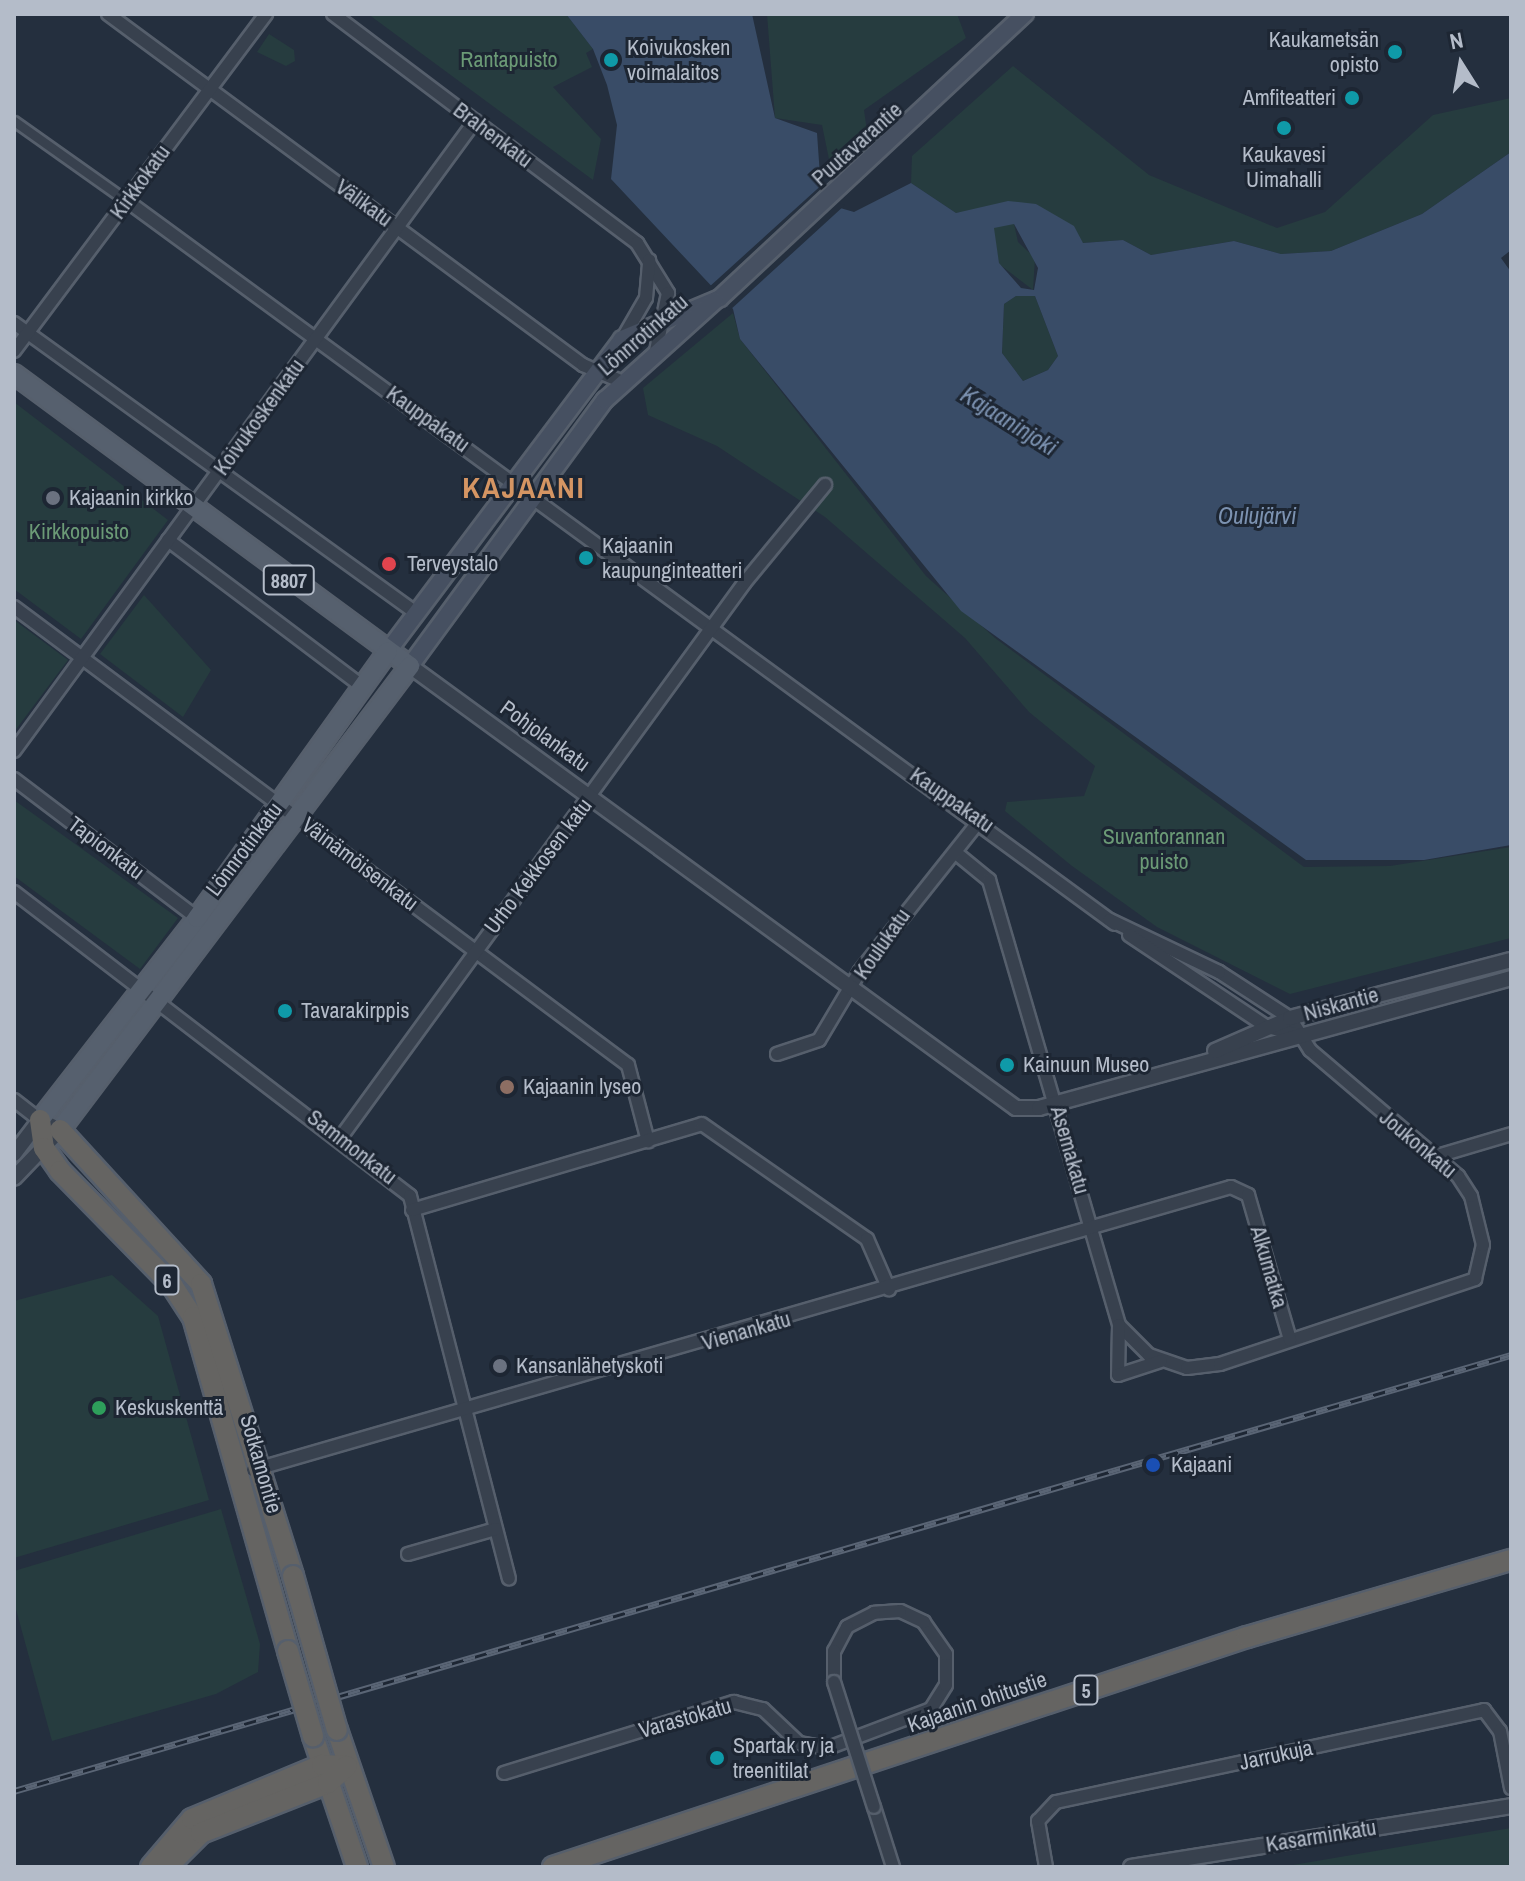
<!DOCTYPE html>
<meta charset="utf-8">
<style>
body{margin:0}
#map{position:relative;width:1525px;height:1881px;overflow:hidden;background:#242f3e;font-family:"Archivo Narrow",sans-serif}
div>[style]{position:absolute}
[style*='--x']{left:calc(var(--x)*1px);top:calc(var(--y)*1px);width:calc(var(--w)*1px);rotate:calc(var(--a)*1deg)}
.green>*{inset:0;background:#263c3f}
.water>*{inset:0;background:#394c67}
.pier>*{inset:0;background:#242f3e}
.roads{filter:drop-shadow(2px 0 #565f6c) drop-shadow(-2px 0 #565f6c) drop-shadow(0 2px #565f6c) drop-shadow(0 -2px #565f6c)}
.pedestrian>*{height:9px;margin:-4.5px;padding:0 4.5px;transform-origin:4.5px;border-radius:4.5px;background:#38414e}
.minor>*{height:12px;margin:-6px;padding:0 6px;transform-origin:6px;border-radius:6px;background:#38414e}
.tertiary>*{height:14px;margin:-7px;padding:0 7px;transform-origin:7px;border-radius:7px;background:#38414e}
.secondary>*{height:16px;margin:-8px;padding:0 8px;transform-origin:8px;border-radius:8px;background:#465061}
.primary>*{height:18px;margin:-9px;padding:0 9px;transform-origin:9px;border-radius:9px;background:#56606e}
.trunk>*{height:20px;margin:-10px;padding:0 10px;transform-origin:10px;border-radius:10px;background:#656462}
.rail>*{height:7px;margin-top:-3.5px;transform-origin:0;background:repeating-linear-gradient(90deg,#1d2633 0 12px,#5a6575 0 24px);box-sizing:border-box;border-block:2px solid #5a6575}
.bridges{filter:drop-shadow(2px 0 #565f6c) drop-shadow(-2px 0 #565f6c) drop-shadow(0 2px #565f6c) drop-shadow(0 -2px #565f6c)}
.minor-bridge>*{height:12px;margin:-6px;padding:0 6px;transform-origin:6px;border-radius:6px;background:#38414e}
.trunk-bridge>*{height:20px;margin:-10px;padding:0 10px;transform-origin:10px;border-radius:10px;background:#656462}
.dots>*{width:22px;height:22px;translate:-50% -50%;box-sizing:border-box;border:4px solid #1d2633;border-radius:50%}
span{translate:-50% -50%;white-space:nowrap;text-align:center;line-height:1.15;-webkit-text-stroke:6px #1d2633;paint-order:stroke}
.shield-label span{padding:2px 6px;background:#1d2633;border:2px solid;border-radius:6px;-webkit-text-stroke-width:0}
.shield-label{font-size:20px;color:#b4bcc9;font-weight:700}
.poi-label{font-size:22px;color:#b4bcc9}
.right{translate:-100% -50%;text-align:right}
.left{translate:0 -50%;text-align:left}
.park-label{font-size:22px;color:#6b9a76}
.street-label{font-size:22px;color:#b4bcc9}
.water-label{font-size:24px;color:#7c92b1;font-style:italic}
.district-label{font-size:30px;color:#d59563;font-weight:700;letter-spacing:2px}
.frame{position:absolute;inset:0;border:16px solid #b4bcc9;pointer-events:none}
.north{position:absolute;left:1421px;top:24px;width:80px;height:80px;-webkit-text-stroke:6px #1d2633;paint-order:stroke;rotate:349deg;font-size:22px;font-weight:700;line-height:32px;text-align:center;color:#b4bcc9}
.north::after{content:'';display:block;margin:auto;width:28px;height:36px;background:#b4bcc9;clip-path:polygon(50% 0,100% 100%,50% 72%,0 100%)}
</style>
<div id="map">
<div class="green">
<div style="clip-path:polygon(368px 14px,566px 14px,593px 49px,586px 53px,592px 67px,553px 87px,601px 139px,593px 180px)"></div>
<div style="clip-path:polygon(767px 14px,957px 14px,966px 38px,864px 110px,868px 138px,831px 169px,822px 125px,775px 118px)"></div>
<div style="clip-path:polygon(269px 34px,294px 50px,295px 61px,286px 66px,257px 52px)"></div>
<div style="clip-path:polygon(1013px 66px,1149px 175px,1277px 228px,1325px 212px,1433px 115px,1511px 98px,1511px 152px,1422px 214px,1331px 251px,1281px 254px,1234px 241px,1151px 255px,1123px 240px,1083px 243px,1036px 204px,956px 213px,911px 183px,912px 156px)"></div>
<div style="clip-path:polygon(1003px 224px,1014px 224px,1018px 242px,1035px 258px,1033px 290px,999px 264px,993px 228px)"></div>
<div style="clip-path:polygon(1016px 296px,1035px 296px,1058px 356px,1048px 370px,1023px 381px,1002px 353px,1004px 304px)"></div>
<div style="clip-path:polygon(733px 313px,740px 339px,926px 576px,995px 638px,1304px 867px,1390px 866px,1511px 847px,1511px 938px,1290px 994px,1157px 927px,1072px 866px,1005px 811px,1007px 802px,1084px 796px,1095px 766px,1029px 712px,965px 638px,825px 517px,717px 446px,648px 415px,643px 388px)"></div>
<div style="clip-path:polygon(14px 402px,168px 520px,81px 639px,14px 589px)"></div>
<div style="clip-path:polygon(144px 595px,211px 670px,183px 717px,100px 654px)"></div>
<div style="clip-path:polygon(14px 620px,68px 660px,14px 732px)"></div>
<div style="clip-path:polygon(14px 800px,178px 918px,140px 969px,14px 876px)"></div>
<div style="clip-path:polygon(112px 1275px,158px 1316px,209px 1500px,14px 1558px,14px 1301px)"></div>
<div style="clip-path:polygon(221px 1509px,260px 1644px,258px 1672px,216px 1694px,52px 1741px,14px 1602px,14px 1571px)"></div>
<div style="clip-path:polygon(1511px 1828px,1511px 1867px,1281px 1867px)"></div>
</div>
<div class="water">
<div style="clip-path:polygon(evenodd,566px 14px,752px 14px,775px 118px,817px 133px,821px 190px,830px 205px,854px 212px,911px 183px,956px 213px,1008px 201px,1036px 204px,1074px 226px,1083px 243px,1123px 240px,1151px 255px,1234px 241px,1281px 254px,1331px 251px,1422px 214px,1511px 152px,1511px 250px,1501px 258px,1511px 272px,1511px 845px,1424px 860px,1306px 860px,961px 611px,740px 339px,733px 309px,611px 179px,617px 125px,607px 85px,593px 49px,566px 14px,1014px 224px,1038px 268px,1034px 290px,1021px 288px,999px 263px,994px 228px,1014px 224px,566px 14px,1016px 296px,1035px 296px,1058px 356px,1048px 370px,1023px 381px,1002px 353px,1004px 304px,1016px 296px)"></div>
</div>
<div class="pier">
<div style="clip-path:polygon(826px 181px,832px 202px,845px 205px,729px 311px,708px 288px)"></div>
</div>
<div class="roads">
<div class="pedestrian">
<div style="--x:14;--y:121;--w:138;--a:35.3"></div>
</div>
<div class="minor">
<div style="--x:108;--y:14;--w:591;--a:36.46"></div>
<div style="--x:583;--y:365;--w:46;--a:23.2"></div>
<div style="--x:333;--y:14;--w:381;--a:37"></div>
<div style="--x:637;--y:243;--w:59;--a:58.2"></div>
<div style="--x:668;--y:293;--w:59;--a:101.7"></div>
<div style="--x:127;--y:201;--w:1224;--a:36.2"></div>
<div style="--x:14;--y:323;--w:496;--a:35.8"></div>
<div style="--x:623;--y:338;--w:46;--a:-60.1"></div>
<div style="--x:646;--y:298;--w:38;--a:-85"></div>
<div style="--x:14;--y:351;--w:421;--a:-53.2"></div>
<div style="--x:168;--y:540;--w:244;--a:37"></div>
<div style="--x:14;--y:607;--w:766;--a:36.72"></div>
<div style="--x:628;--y:1065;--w:79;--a:75.3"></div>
<div style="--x:14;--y:751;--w:781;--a:-53.81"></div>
<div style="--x:14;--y:779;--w:230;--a:37.2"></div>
<div style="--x:956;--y:853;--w:43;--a:39.3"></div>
<div style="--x:989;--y:880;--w:464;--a:73.7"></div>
<div style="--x:1119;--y:1325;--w:42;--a:45"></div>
<div style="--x:1149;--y:1355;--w:40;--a:18.9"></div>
<div style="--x:1187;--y:1368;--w:33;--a:-7"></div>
<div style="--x:1220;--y:1364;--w:269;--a:-18.4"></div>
<div style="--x:1475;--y:1279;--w:35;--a:-77"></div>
<div style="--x:1483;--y:1245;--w:50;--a:-103.8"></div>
<div style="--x:1471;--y:1196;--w:24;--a:-123"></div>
<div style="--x:1458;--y:1176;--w:194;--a:-139.6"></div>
<div style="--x:1310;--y:1050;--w:38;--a:-122"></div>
<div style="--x:1290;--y:1018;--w:85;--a:-147.1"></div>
<div style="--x:1219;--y:972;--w:121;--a:-154.5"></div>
<div style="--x:14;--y:892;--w:499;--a:37.5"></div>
<div style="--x:410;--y:1196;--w:395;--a:75.5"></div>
<div style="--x:1129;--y:935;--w:166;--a:33.7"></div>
<div style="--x:1267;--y:1027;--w:30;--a:14"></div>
<div style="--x:777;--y:1054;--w:44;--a:-18.4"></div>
<div style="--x:819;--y:1040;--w:80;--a:-59.3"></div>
<div style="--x:860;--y:971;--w:193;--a:-51.5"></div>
<div style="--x:14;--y:1100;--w:33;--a:38"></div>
<div style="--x:341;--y:1137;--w:686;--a:-53.95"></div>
<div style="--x:745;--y:582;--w:126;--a:-50.5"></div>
<div style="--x:1434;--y:1157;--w:80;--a:-16.6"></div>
<div style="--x:412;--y:1210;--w:302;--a:-16.5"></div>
<div style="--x:702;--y:1124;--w:201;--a:34.9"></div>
<div style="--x:867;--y:1239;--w:55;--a:66.3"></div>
<div style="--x:1119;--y:1325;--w:50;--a:91.1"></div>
<div style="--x:1118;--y:1375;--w:45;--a:-18"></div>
<div style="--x:253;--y:1470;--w:1018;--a:-16.14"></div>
<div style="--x:1231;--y:1187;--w:19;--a:25"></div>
<div style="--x:1248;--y:1195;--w:151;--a:73.8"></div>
<div style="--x:408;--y:1554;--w:91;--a:-15.9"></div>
<div style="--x:504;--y:1773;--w:241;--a:-17.2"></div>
<div style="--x:734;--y:1702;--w:30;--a:14"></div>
<div style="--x:763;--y:1709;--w:50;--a:43.4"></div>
<div style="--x:799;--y:1743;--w:29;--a:10"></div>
<div style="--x:828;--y:1748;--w:110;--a:-20.7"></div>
<div style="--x:931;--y:1709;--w:28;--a:-58"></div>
<div style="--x:946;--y:1685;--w:31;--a:-90"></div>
<div style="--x:946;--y:1654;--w:39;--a:-125"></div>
<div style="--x:924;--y:1622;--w:26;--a:-155"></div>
<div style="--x:900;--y:1611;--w:26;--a:176"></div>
<div style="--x:874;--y:1613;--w:30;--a:153"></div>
<div style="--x:847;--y:1627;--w:27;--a:118"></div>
<div style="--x:834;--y:1651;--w:31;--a:90"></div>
<div style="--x:874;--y:1807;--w:63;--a:72.4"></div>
<div style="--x:1046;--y:1867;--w:47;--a:-99.9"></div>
<div style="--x:1038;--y:1821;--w:26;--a:-47"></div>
<div style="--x:1056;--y:1802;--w:438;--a:-12.1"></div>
<div style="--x:1484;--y:1710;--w:26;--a:53"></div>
<div style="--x:1500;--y:1731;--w:58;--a:79.1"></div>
</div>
<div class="tertiary">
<div style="--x:410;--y:666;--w:750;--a:36.11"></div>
<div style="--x:1016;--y:1108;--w:23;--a:0"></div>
<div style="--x:1039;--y:1108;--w:490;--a:-15.4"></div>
<div style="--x:1215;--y:1051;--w:82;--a:-23.7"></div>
<div style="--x:1290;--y:1018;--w:228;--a:-14.7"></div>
<div style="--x:14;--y:1154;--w:43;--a:-52.6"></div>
<div style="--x:40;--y:1120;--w:22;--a:27"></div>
<div style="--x:60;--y:1130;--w:66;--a:133.8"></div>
<div style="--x:1131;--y:1867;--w:385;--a:-9.1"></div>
</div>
<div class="secondary">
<div style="--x:388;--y:651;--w:390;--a:-53.1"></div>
<div style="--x:622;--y:339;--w:106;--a:-22.7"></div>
<div style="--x:720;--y:298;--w:417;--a:-43"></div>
<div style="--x:410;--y:666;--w:330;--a:-53.8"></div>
<div style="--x:605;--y:400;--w:148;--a:-42"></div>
</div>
<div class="primary">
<div style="--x:14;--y:374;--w:492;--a:36.4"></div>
<div style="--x:410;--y:666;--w:581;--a:127.03"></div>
<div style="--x:40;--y:1120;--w:256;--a:-52.1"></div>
<div style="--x:197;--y:918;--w:328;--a:-54.4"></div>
</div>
<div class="trunk">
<div style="--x:40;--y:1120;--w:28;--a:82"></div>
<div style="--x:44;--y:1148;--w:28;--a:55"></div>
<div style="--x:60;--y:1171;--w:160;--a:45.5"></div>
<div style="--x:172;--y:1285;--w:38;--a:57"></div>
<div style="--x:193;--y:1317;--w:347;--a:74.1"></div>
<div style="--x:60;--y:1130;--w:209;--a:47.5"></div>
<div style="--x:201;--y:1284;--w:306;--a:72.5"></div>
<div style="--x:337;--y:1730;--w:145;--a:71.1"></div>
<div style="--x:313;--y:1736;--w:138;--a:71.4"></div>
<div style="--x:151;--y:1867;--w:63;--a:-49.5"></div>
<div style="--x:192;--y:1819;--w:141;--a:-22.6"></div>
<div style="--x:322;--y:1765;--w:25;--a:2"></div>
<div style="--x:167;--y:1867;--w:48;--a:-45"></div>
<div style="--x:201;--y:1833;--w:136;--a:-21.5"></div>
<div style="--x:328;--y:1783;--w:25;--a:-42"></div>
<div style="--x:553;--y:1867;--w:731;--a:-18.34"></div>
<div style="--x:1247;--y:1637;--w:275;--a:-16.3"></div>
</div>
</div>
<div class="rail">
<div style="--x:14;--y:1791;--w:1559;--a:-16.24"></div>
</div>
<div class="bridges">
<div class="minor-bridge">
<div style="--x:834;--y:1682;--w:131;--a:72.3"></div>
</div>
<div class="trunk-bridge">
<div style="--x:293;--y:1576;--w:160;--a:74.1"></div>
<div style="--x:288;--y:1651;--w:89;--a:73.6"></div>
</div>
</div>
<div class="dots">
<div style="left:1395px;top:52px;background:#0f9aa8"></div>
<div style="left:611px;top:60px;background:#0f9aa8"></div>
<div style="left:1352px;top:98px;background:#0f9aa8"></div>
<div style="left:1284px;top:128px;background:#0f9aa8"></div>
<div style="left:53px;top:498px;background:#6b7280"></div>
<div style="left:586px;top:558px;background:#0f9aa8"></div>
<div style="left:389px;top:564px;background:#e0444e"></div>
<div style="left:285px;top:1011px;background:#0f9aa8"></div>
<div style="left:1007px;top:1065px;background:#0f9aa8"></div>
<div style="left:507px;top:1087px;background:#8d6e63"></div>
<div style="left:500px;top:1366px;background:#6b7280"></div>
<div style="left:99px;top:1408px;background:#2e9e5b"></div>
<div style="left:1153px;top:1465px;background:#1a4fb4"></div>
<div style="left:717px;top:1758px;background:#0f9aa8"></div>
</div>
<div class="shield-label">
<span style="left:289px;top:580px">8807</span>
<span style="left:167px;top:1280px">6</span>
<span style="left:1086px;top:1690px">5</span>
</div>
<div class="poi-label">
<span class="right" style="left:1379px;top:52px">Kaukametsän<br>opisto</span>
<span class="left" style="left:627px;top:60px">Koivukosken<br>voimalaitos</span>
<span class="right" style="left:1336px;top:98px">Amfiteatteri</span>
<span style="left:1284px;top:167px">Kaukavesi<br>Uimahalli</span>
<span class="left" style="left:69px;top:498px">Kajaanin kirkko</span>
<span class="left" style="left:602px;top:558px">Kajaanin<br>kaupunginteatteri</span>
<span class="left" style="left:407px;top:564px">Terveystalo</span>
<span class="left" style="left:301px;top:1011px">Tavarakirppis</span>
<span class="left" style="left:1023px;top:1065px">Kainuun Museo</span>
<span class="left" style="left:523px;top:1087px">Kajaanin lyseo</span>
<span class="left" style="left:516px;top:1366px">Kansanlähetyskoti</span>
<span class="left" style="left:115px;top:1408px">Keskuskenttä</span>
<span class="left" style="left:1171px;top:1465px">Kajaani</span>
<span class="left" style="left:733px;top:1758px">Spartak ry ja<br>treenitilat</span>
</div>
<div class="park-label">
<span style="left:509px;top:60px">Rantapuisto</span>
<span style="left:79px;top:532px">Kirkkopuisto</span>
<span style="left:1164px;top:849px">Suvantorannan<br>puisto</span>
</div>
<div class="street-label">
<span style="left:493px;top:135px;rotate:37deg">Brahenkatu</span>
<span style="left:857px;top:144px;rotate:-42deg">Puutavarantie</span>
<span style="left:140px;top:182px;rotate:-54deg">Kirkkokatu</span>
<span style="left:364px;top:203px;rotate:36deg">Välikatu</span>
<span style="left:643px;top:335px;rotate:-41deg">Lönnrotinkatu</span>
<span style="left:259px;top:417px;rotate:-54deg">Koivukoskenkatu</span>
<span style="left:428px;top:419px;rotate:36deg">Kauppakatu</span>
<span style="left:545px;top:736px;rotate:36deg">Pohjolankatu</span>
<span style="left:952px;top:800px;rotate:35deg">Kauppakatu</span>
<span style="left:106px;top:848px;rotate:37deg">Tapionkatu</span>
<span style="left:244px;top:849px;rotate:-53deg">Lönnrotinkatu</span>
<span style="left:360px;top:864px;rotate:37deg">Väinämöisenkatu</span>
<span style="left:538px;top:866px;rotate:-53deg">Urho Kekkosen katu</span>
<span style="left:882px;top:944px;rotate:-55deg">Koulukatu</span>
<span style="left:1341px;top:1004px;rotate:-15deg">Niskantie</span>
<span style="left:1418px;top:1144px;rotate:40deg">Joukonkatu</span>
<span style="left:352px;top:1147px;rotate:38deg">Sammonkatu</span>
<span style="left:1070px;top:1150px;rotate:74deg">Asemakatu</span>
<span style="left:1269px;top:1267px;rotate:74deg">Alkumatka</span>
<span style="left:746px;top:1331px;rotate:-16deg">Vienankatu</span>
<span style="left:261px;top:1464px;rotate:74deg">Sotkamontie</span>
<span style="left:977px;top:1702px;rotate:-19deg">Kajaanin ohitustie</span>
<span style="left:685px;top:1718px;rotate:-16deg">Varastokatu</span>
<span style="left:1276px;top:1755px;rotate:-12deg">Jarrukuja</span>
<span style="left:1321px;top:1836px;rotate:-9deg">Kasarminkatu</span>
</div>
<div class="water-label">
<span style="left:1009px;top:421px;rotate:32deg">Kajaaninjoki</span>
<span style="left:1257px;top:516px">Oulujärvi</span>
</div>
<div class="district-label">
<span style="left:524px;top:487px">KAJAANI</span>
</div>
<div class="frame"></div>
<div class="north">N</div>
</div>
